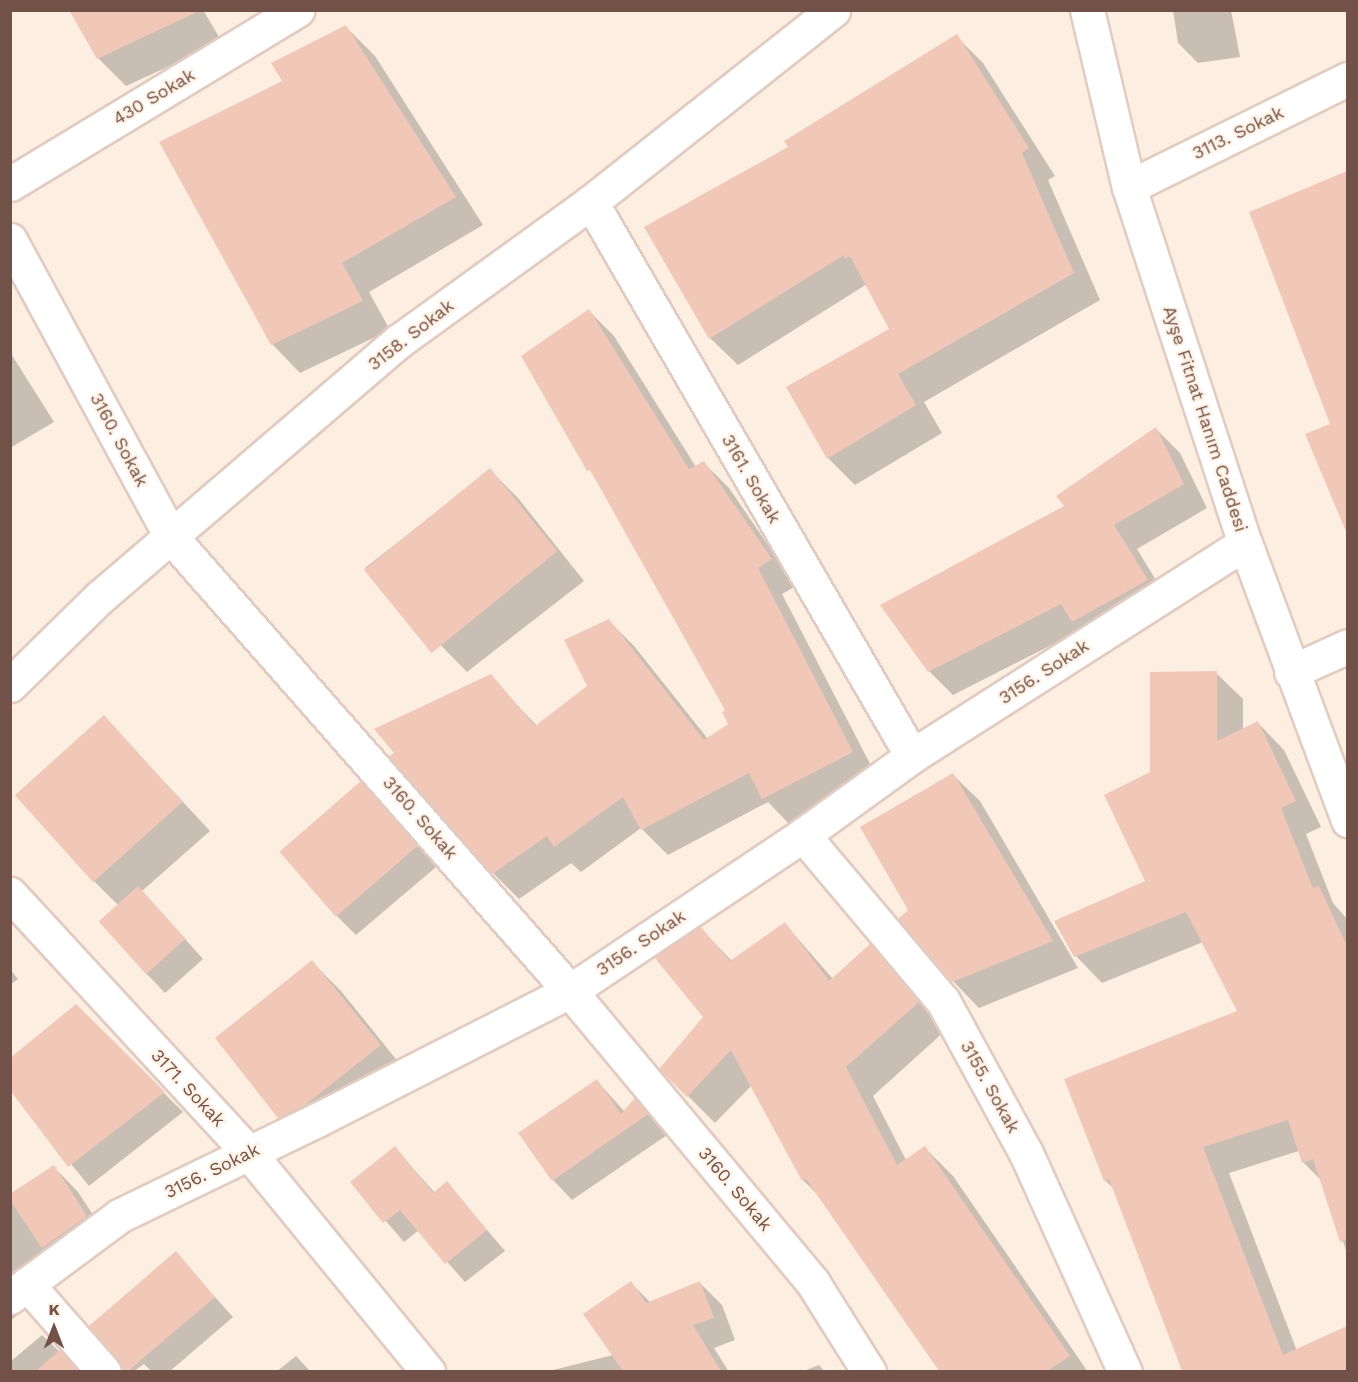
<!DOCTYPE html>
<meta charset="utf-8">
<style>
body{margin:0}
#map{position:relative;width:1358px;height:1382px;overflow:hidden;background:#fceee0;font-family:"Work Sans",sans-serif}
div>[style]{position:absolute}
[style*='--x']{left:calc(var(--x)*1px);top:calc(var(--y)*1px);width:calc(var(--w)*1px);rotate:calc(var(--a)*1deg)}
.shadow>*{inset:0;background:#0003}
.building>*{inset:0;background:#f1c8b8;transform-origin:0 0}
.roads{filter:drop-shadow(2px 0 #e2cbc0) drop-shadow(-2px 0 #e2cbc0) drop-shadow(0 2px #e2cbc0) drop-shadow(0 -2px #e2cbc0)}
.minor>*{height:33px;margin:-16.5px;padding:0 16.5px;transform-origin:16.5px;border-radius:16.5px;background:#fff}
span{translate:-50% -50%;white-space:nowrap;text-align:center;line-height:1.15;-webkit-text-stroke:4.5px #fff2e6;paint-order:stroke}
.street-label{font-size:18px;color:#725248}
.frame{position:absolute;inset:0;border:12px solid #725248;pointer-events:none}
.north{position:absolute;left:24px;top:1298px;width:60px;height:60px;-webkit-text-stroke:4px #fff2e6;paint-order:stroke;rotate:0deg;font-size:16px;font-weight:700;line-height:24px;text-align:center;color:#725248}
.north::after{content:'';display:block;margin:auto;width:21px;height:27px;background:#725248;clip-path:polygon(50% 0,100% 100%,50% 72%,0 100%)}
</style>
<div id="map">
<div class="shadow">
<div style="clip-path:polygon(71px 10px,203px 10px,222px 42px,126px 86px,98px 58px)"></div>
<div style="clip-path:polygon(1173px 10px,1231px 10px,1240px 57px,1198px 63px,1178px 43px)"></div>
<div style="clip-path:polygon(346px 27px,375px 56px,483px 225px,369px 292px,390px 330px,300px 373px,272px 344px)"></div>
<div style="clip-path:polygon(956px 36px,983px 63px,1055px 176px,1048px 180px,1100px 300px,924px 402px,942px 433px,855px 485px,828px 458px,891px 329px,867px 284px,738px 365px,710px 338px,646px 228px,790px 148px)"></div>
<div style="clip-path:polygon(1348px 175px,1348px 531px,1307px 435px,1332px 424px,1251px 213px)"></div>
<div style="clip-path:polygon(589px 311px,614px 336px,696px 467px,703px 462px,729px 488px,796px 586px,782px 594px,878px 779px,789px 824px,768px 802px,668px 855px,641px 828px,581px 872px,571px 863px,519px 899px,493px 873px,490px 676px,537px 726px,589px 687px,608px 620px,634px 646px,708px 739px,730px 724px,727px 711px,596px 478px,523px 357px)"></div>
<div style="clip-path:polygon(10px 352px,54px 422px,10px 448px)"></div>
<div style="clip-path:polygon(1156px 429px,1180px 453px,1207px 508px,1137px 549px,1171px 605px,1081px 630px,953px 695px,929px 671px,1066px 507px)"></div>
<div style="clip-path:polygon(490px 470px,518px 498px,584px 581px,467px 672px,365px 568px)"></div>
<div style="clip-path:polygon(1216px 673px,1243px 699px,1243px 730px,1258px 723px,1284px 750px,1321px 827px,1306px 834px,1333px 903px,1348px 920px,1348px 1256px,1322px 1181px,1303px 1162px,1299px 1151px,1229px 1173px,1297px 1351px,1348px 1327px,1348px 1372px,1194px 1372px,1114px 1189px,1105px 1180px,1239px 1012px,1203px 942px,1102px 983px,1076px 956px,1147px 882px,1152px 773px)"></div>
<div style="clip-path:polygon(104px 717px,210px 831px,142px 891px,203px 959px,165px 993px,146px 973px,118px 905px,94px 881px)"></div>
<div style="clip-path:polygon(953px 775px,980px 801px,1078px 968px,979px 1008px,953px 981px,910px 910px)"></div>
<div style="clip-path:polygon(380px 803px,436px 867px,356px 935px,337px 916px)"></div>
<div style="clip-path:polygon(785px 924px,833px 979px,870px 946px,946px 1030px,873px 1096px,906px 1160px,925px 1148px,953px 1176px,1088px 1372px,941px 1372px,819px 1196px,803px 1180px,752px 1085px,715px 1123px,661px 1069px,705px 1017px,700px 928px,732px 961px)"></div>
<div style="clip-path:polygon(312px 962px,341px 991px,408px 1074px,333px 1133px,308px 1145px,279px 1117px)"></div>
<div style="clip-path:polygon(10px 969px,18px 979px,10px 985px)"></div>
<div style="clip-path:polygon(76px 1006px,183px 1112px,89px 1186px,10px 1089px)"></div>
<div style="clip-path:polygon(597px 1081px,625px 1112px,635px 1100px,667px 1135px,572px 1200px,553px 1180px)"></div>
<div style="clip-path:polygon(395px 1148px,435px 1193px,447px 1183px,505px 1251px,465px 1282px,419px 1230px,404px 1242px,352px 1182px)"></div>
<div style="clip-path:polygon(54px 1167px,78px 1192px,111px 1242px,10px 1321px,10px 1194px)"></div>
<div style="clip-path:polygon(176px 1254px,233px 1317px,169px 1372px,152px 1372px,144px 1364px,133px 1372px,114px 1353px)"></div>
<div style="clip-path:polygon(631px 1283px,650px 1302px,700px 1283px,722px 1305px,735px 1340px,714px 1348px,729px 1372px,545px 1372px,613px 1355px)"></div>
<div style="clip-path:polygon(42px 1335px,68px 1360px,78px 1372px,10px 1372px,10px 1362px)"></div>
<div style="clip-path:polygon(296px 1356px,311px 1372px,276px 1372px)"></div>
<div style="clip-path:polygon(819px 1365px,825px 1372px,801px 1372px)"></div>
</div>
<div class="building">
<div style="clip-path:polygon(69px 10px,201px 10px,97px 59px)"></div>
<div style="clip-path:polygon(346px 25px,456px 197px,342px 263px,363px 301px,271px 345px,159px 142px,282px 81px,271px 63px)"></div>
<div style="clip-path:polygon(957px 34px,1029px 148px,1022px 153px,1074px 273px,898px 374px,916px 405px,827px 459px,786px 387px,889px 329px,850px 256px,845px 259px,844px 255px,709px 339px,644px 227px,788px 147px,784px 141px)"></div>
<div style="clip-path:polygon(1347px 171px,1347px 534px,1305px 434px,1330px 424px,1249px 212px)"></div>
<div style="clip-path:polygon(589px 309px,689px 469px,704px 461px,772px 559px,758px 568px,853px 752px,762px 799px,749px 773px,641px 830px,623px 797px,554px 847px,547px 836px,492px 874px,389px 757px,394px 753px,374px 729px,491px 674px,535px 726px,587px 686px,564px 640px,609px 619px,704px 740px,728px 724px,722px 712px,725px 710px,590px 470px,587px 471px,521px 356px)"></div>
<div style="clip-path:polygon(1156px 427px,1184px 484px,1114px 525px,1148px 580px,1072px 622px,1061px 604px,928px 672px,880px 605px,1064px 506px,1056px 496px)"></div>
<div style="left:490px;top:468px;width:107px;height:162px;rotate:51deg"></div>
<div style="clip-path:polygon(1217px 671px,1217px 741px,1258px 721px,1296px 801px,1281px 808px,1313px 888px,1319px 886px,1347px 946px,1347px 1240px,1340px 1242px,1313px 1159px,1302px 1163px,1288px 1120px,1203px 1147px,1283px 1355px,1347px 1326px,1347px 1371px,1182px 1371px,1109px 1179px,1104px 1181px,1064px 1079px,1237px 1011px,1186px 912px,1074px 957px,1054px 921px,1145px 881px,1104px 795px,1150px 772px,1150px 672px)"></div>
<div style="left:104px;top:715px;width:117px;height:120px;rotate:48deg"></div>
<div style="clip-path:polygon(953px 773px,1053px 941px,952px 982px,898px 919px,908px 910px,860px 827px)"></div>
<div style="left:361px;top:781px;width:86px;height:108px;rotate:49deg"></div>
<div style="left:138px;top:886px;width:71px;height:53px;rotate:48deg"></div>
<div style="clip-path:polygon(785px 922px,829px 981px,870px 944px,919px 1002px,846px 1067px,897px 1165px,925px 1146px,1070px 1356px,1047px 1371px,939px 1371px,806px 1179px,802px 1181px,731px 1050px,687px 1097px,659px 1069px,703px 1017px,654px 957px,700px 926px,730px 961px)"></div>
<div style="clip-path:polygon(312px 960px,381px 1045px,305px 1105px,278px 1118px,215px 1038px)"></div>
<div style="clip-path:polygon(76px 1004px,165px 1092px,68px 1167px,10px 1090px,10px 1058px)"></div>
<div style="clip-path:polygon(597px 1079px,621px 1114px,635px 1098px,648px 1114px,552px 1181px,518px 1133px)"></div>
<div style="clip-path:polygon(395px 1146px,433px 1193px,447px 1181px,487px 1230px,445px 1264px,400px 1210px,383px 1223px,350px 1182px)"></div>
<div style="clip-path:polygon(54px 1165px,87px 1216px,42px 1248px,10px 1200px,10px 1194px)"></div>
<div style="clip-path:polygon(176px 1251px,215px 1297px,128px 1371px,122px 1371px,118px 1360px,89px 1326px)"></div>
<div style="clip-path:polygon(631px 1281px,646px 1303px,700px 1281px,714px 1318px,693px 1325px,721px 1371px,623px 1371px,583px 1314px)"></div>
<div style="clip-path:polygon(60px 1350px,79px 1371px,36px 1371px)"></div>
</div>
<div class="roads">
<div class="minor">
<div style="--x:1087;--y:10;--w:182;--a:76.7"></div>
<div style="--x:1129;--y:187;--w:374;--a:72"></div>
<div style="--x:1245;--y:543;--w:296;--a:69.6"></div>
<div style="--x:10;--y:184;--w:336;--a:-31.2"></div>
<div style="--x:1129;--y:187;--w:244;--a:-26.3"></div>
<div style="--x:591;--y:202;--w:640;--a:59.91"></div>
<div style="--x:10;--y:240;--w:338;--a:61.5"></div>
<div style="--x:171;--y:537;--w:604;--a:48.69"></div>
<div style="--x:570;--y:991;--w:380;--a:50.2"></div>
<div style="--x:813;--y:1283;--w:105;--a:57.8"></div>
<div style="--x:1291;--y:672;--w:63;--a:-24.5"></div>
<div style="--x:10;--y:685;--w:126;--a:-44.4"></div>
<div style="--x:100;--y:597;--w:394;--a:-40.6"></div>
<div style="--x:399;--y:341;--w:237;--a:-35.9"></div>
<div style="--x:591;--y:202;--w:309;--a:-38.4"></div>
<div style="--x:803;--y:835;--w:217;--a:49.9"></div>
<div style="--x:943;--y:1001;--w:173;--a:61.4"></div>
<div style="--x:1026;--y:1153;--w:240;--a:65.7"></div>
<div style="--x:10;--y:894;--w:352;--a:47.3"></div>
<div style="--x:249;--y:1153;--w:283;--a:50.7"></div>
<div style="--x:27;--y:1284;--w:117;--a:48.8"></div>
<div style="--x:10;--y:1297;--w:136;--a:-36.6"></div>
<div style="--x:119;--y:1216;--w:218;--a:-25.9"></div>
<div style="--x:315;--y:1121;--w:286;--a:-27"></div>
<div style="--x:570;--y:991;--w:280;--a:-33.8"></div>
<div style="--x:803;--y:835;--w:135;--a:-35.9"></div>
<div style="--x:912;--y:756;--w:395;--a:-32.6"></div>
</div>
</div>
<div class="street-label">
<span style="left:154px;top:97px;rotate:-31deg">430 Sokak</span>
<span style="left:1238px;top:133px;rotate:-26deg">3113. Sokak</span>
<span style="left:411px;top:335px;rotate:-38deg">3158. Sokak</span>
<span style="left:1205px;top:419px;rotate:72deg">Ayşe Fitnat Hanım Caddesi</span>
<span style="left:119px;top:440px;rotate:62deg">3160. Sokak</span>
<span style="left:751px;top:479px;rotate:60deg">3161. Sokak</span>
<span style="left:1044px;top:672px;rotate:-33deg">3156. Sokak</span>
<span style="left:420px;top:818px;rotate:49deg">3160. Sokak</span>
<span style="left:641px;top:943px;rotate:-34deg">3156. Sokak</span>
<span style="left:990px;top:1087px;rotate:61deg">3155. Sokak</span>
<span style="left:188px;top:1088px;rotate:47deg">3171. Sokak</span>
<span style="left:212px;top:1171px;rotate:-26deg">3156. Sokak</span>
<span style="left:735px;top:1189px;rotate:50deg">3160. Sokak</span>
</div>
<div class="frame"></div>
<div class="north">K</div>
</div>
